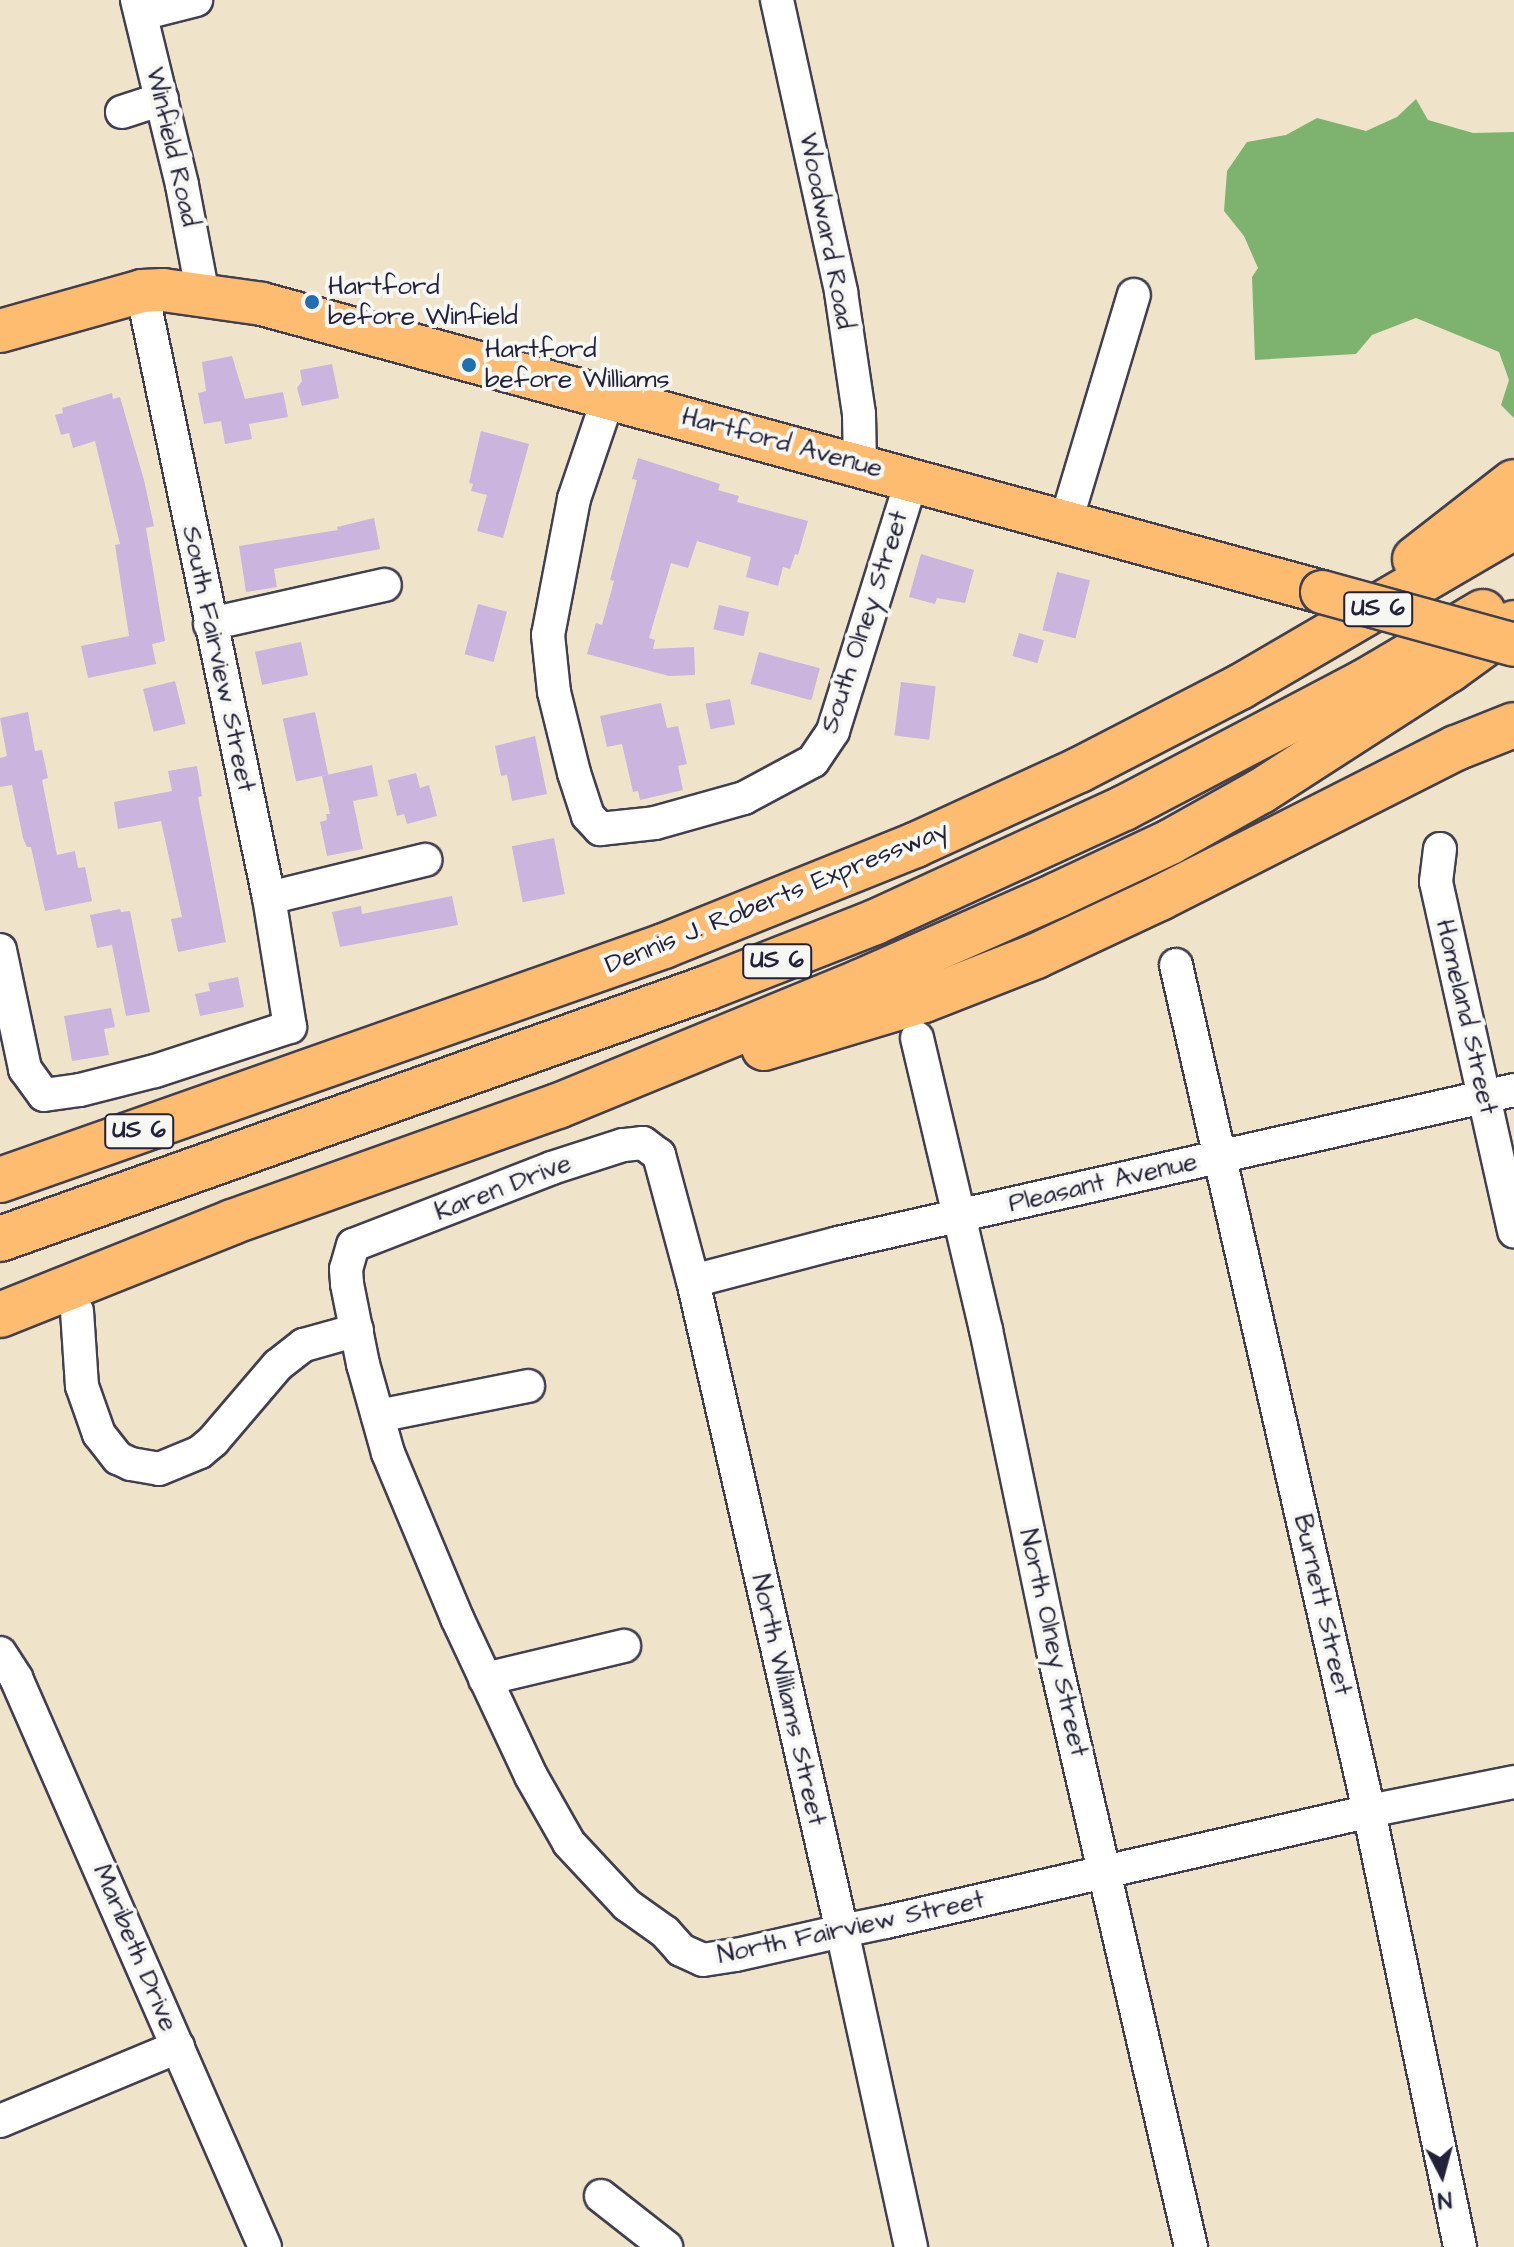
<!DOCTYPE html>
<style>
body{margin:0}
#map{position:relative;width:1514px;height:2247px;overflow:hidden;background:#efe4c9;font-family:"Architects Daughter",sans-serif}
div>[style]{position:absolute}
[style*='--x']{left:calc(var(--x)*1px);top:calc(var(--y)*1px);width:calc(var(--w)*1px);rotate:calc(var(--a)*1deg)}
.forest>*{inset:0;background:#7eb36f}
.building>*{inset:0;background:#cbb4de;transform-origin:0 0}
.roads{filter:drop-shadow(2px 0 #413f50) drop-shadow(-2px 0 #413f50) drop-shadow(0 2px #413f50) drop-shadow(0 -2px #413f50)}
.minor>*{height:32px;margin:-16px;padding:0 16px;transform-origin:16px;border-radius:16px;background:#fff}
.major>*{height:42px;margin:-21px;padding:0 21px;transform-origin:21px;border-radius:21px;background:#febc70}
.highway>*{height:44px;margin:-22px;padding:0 22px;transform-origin:22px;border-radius:22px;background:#febc70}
.bridges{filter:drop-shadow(2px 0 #413f50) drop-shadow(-2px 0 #413f50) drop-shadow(0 2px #413f50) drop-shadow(0 -2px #413f50)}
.major-bridge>*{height:42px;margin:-21px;padding:0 21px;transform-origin:21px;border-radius:21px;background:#febc70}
.dots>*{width:22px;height:22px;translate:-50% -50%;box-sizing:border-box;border:4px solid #f6f6f2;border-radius:50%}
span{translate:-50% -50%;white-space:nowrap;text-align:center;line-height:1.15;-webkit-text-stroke:8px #f6f6f2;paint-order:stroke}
.shield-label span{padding:2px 6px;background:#f6f6f2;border:2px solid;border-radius:6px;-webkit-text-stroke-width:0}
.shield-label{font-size:24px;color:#22223b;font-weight:700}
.street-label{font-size:26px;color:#22223b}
.poi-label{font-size:26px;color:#22223b}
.left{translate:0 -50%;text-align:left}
.north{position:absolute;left:1402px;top:2135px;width:80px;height:80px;-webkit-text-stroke:6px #f6f6f2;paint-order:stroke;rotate:174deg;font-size:22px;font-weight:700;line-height:32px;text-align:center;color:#22223b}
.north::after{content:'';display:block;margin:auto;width:28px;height:36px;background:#22223b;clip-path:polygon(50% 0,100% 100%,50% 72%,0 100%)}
</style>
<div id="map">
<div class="forest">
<div style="clip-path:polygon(1416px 99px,1428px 120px,1473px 133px,1514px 132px,1514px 418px,1501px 405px,1509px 380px,1499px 352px,1416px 318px,1372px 335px,1356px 354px,1255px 360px,1252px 277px,1258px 268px,1244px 236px,1224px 211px,1227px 171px,1247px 142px,1286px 135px,1317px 118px,1366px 131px,1397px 117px)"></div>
</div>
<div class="building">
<div style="clip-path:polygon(232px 356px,245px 399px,283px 392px,288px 417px,249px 424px,252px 439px,225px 444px,221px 421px,204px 424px,198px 393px,206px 391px,202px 362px)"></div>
<div style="clip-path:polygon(332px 364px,339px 398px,302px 406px,297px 388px,302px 381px,300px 370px)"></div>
<div style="clip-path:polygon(112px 393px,113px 399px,120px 397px,144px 480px,154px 526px,146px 528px,165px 641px,152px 644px,156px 664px,88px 678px,81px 646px,129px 636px,115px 545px,120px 544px,95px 441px,73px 448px,69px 433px,61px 435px,55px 415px,63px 413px,62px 408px)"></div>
<div style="clip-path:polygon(481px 431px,529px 444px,503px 538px,477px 531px,487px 495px,471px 491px,473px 484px,469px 483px)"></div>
<div style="clip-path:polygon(638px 458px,720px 484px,718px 490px,739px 496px,737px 502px,808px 521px,798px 555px,795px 554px,790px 569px,783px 567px,778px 586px,746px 577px,751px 557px,697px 541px,688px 568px,671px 563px,649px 638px,655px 640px,653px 649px,694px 647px,695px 675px,669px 676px,587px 654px,596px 623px,602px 625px,614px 581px,610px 580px,637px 480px,632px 479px)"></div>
<div style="clip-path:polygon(374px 518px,380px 549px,274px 569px,277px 587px,246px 592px,239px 546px,338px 530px,337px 527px)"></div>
<div style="clip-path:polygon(921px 554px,974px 570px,965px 603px,937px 598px,935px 604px,909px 597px)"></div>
<div style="left:1057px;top:572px;width:34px;height:60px;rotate:14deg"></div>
<div style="left:478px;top:604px;width:30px;height:52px;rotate:15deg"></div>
<div style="left:719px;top:605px;width:31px;height:25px;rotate:13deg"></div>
<div style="left:1019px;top:633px;width:26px;height:24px;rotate:16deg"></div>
<div style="left:301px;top:642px;width:34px;height:47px;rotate:78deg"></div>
<div style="left:759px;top:652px;width:63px;height:33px;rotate:15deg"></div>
<div style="left:175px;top:681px;width:44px;height:33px;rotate:76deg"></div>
<div style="left:901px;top:682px;width:35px;height:54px;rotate:7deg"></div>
<div style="left:730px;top:699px;width:26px;height:25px;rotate:79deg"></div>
<div style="clip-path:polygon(661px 703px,667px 728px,678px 726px,687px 764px,678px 766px,683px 790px,640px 800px,638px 791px,633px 792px,622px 744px,607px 747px,600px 716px)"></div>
<div style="clip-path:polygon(28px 712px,35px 751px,42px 750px,48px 778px,42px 780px,57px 855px,75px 851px,78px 868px,85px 867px,92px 901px,45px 911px,31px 847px,27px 847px,23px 838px,12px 785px,0 787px,0 758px,7px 756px,0 718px)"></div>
<div style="left:315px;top:712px;width:64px;height:33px;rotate:78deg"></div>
<div style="clip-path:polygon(535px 736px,547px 794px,512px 801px,507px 775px,501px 776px,495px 746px)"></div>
<div style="clip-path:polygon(372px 765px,378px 796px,353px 801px,363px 849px,327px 856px,320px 822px,327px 820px,326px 814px,330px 814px,322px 776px)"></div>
<div style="clip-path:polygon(197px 766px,202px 796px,198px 797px,226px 942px,178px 952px,171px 919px,182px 917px,161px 821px,118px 829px,114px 802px,172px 791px,168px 771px)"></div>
<div style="clip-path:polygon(416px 773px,420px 788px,429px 785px,437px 816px,407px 824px,404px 814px,397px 816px,388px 780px)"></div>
<div style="left:554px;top:838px;width:57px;height:43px;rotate:79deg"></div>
<div style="clip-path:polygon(452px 896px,458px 925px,340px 947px,332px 912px,361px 906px,362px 914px)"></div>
<div style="clip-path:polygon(120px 909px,121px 912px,130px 911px,150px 1012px,126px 1016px,112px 945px,97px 948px,90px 915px)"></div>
<div style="clip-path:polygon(238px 977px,244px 1007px,200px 1016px,195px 994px,210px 991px,208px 983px)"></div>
<div style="clip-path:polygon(111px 1008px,115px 1027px,104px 1029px,109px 1055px,72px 1061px,64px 1016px)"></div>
</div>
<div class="roads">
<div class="minor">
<div style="--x:137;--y:0;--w:190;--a:76.3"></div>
<div style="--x:182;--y:185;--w:112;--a:79.2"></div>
<div style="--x:777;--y:0;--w:299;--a:77.6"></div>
<div style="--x:841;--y:292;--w:123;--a:81.6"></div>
<div style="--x:859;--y:414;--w:50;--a:88.9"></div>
<div style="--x:141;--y:14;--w:57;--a:-14.3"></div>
<div style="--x:122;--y:112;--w:42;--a:-18"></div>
<div style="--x:609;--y:396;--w:109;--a:108.8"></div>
<div style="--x:574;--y:499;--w:138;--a:100.8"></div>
<div style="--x:548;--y:635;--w:57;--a:84"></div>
<div style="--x:554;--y:692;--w:83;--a:76.1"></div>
<div style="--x:574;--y:773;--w:45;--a:72"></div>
<div style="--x:588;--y:816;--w:18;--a:47"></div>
<div style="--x:600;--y:829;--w:55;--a:-6.2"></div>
<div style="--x:655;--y:823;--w:92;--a:-15.7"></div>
<div style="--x:744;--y:798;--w:78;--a:-28.2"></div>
<div style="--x:813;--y:761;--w:36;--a:-56"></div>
<div style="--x:833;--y:731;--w:264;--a:-72.6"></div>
<div style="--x:1066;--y:521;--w:236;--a:-73.3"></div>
<div style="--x:210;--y:624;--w:179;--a:-12.6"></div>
<div style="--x:1440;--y:849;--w:33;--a:97"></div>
<div style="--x:1436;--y:882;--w:358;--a:77.4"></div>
<div style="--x:269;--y:898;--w:161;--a:-13.7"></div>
<div style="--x:0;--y:950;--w:122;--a:78.1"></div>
<div style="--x:25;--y:1069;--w:32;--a:54"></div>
<div style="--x:44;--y:1095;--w:36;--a:-8"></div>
<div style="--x:80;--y:1090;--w:77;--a:-14.2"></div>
<div style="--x:155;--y:1071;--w:142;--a:-18.1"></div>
<div style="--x:290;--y:1027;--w:131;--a:-99.2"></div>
<div style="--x:269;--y:898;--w:620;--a:-101.82"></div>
<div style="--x:1176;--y:965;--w:868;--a:77.15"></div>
<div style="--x:1369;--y:1811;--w:445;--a:78.2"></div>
<div style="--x:917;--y:1038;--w:300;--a:76.7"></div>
<div style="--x:986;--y:1330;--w:328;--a:78.2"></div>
<div style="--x:1053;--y:1651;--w:612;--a:76.96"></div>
<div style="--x:693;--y:1281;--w:150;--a:-14.7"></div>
<div style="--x:838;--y:1243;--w:693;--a:-12.75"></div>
<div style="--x:77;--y:1311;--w:75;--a:86.2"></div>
<div style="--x:82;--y:1386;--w:51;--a:70.5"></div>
<div style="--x:99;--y:1434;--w:31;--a:52"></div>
<div style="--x:118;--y:1458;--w:14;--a:25"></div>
<div style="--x:131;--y:1464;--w:28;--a:10"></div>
<div style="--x:159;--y:1469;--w:44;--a:-22.5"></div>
<div style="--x:200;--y:1452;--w:17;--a:-40"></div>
<div style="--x:213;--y:1441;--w:100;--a:-49.5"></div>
<div style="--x:278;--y:1365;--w:33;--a:-38"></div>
<div style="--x:304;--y:1345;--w:55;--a:-15.8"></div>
<div style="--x:378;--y:1416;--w:153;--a:-11.3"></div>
<div style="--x:0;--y:1653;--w:30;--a:57"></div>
<div style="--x:16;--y:1678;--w:621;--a:66.37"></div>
<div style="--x:485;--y:1679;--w:143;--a:-13.4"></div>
<div style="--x:0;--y:2121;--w:193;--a:-22.6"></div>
<div style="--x:601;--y:2196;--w:83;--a:38.1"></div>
<div style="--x:911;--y:2247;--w:323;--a:-102.3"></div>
<div style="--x:842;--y:1931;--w:667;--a:-102.91"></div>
<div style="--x:693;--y:1281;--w:131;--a:-105.1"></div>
<div style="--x:659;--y:1155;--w:20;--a:-143"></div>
<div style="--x:643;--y:1143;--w:20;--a:174"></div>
<div style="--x:623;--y:1145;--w:75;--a:162.1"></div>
<div style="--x:552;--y:1168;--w:213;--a:158.8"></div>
<div style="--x:353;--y:1245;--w:25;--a:106"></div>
<div style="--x:346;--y:1269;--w:15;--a:86"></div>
<div style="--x:347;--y:1284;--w:82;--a:78.7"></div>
<div style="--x:363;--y:1364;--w:92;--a:74.3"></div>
<div style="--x:388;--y:1453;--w:179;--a:67.3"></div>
<div style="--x:457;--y:1618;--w:174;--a:64.9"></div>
<div style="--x:531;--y:1776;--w:77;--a:60.4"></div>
<div style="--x:569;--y:1843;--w:85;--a:46.9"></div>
<div style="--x:627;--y:1905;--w:47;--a:35.4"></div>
<div style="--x:665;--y:1932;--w:24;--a:48"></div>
<div style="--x:681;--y:1950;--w:24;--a:24"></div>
<div style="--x:703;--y:1960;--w:33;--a:-9"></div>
<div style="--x:736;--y:1955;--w:109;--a:-12.8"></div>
<div style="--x:842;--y:1931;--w:45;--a:-11.6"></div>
<div style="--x:886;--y:1922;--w:496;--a:-12.9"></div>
<div style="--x:1369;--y:1811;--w:148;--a:-11.3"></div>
</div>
<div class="major">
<div style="--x:0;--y:331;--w:148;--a:-15.7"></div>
<div style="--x:142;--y:291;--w:21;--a:-3"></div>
<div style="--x:163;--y:290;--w:100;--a:8"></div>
<div style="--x:262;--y:304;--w:1098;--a:15.2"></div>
</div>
<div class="highway">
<div style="--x:1415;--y:559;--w:125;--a:-37.9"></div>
<div style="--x:764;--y:1048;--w:167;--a:-16.7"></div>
<div style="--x:924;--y:1000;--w:120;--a:-21.4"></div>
<div style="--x:1036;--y:956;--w:137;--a:-25.1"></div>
<div style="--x:1160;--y:898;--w:332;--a:-26.9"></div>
<div style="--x:1456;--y:748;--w:62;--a:-21.6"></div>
<div style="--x:0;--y:1180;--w:704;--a:-19.41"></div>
<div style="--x:664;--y:946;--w:271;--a:-21.9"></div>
<div style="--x:915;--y:845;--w:180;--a:-24.6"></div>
<div style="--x:1079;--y:770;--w:181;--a:-27.3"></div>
<div style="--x:1240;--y:687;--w:317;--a:-30.3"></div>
<div style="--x:0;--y:1239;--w:750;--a:-19.55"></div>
<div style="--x:707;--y:988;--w:180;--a:-21.4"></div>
<div style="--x:875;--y:922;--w:274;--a:-24.6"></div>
<div style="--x:1124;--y:808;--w:271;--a:-27.7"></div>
<div style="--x:1364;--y:682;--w:138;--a:-30.5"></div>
<div style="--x:0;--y:1315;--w:250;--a:-21.8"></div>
<div style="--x:232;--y:1222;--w:346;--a:-19.6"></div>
<div style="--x:558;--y:1106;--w:326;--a:-22.3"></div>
<div style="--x:860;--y:982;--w:215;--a:-23.8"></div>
<div style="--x:1057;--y:895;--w:125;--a:-25.1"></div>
<div style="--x:1170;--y:842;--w:104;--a:-29.3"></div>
<div style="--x:1261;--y:791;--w:224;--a:-32.8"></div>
<div style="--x:1449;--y:670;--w:80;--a:-35.9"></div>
</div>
</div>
<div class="bridges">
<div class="major-bridge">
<div style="--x:1322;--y:592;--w:199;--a:15.4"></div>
</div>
</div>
<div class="dots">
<div style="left:312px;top:302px;background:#1f6fb2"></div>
<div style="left:469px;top:365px;background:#1f6fb2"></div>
</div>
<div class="shield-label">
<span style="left:1378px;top:609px">US 6</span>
<span style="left:777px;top:961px">US 6</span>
<span style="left:139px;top:1131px">US 6</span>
</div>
<div class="street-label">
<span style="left:172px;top:147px;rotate:77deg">Winfield Road</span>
<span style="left:826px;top:231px;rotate:79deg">Woodward Road</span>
<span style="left:782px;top:443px;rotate:15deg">Hartford Avenue</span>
<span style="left:865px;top:622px;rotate:-72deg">South Olney Street</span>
<span style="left:218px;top:659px;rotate:78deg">South Fairview Street</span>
<span style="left:777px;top:898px;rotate:-22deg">Dennis J. Roberts Expressway</span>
<span style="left:1466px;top:1017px;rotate:77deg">Homeland Street</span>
<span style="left:1103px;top:1183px;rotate:-13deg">Pleasant Avenue</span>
<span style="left:503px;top:1188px;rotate:-21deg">Karen Drive</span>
<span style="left:1322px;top:1605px;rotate:77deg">Burnett Street</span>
<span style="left:1053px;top:1643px;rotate:77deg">North Olney Street</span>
<span style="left:788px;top:1700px;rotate:77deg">North Williams Street</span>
<span style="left:851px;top:1928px;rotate:-12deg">North Fairview Street</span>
<span style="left:135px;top:1948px;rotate:67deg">Maribeth Drive</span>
</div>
<div class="poi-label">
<span class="left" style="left:328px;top:302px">Hartford<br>before Winfield</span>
<span class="left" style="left:485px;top:365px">Hartford<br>before Williams</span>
</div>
<div class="north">N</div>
</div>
